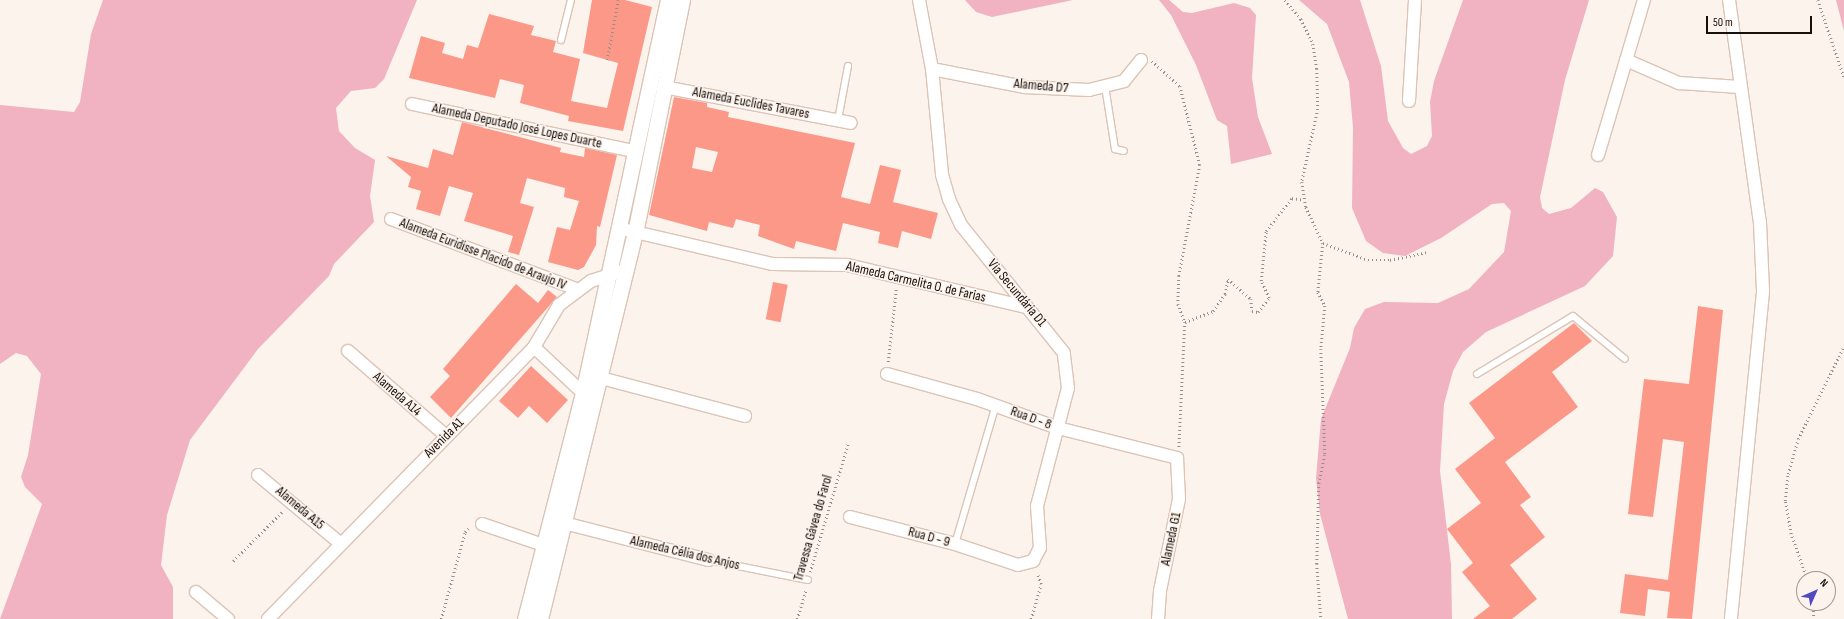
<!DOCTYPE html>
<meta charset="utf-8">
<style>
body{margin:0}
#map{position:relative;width:1844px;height:619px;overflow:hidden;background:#fdf3ed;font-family:"Sofia Sans Condensed",sans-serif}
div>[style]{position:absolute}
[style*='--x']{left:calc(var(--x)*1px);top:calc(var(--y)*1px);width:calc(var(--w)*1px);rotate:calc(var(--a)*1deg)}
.green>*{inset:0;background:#f1b2c2}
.building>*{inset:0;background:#fb9888;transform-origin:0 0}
.path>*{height:2.5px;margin-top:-1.25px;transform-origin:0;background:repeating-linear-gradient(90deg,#988f8a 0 1px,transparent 0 4px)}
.roads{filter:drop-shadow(1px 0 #dbc4b5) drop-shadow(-1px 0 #dbc4b5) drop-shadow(0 1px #dbc4b5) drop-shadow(0 -1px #dbc4b5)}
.service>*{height:6px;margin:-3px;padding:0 3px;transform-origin:3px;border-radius:3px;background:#fff}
.minor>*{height:12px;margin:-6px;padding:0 6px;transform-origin:6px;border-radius:6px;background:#fff}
.tertiary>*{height:15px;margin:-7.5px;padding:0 7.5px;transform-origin:7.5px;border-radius:7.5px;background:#fff}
span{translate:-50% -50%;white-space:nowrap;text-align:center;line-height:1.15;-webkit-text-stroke:3.5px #fdf3ed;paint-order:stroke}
.street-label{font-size:14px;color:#18100b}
.north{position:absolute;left:1796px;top:571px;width:40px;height:40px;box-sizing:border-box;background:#fdf3ed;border:1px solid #a19893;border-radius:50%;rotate:45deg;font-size:11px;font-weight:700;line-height:16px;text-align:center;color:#18100b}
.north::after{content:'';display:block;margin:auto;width:14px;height:18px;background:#504bc2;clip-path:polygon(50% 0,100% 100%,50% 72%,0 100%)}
.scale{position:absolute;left:1706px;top:16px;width:106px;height:18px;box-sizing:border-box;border:2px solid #18100b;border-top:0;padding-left:5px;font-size:12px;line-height:14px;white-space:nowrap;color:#18100b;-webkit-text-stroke:3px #fdf3ed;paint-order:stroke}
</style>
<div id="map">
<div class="green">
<div style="clip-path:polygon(103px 0,417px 0,384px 79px,375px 88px,351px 91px,336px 108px,339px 131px,355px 148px,375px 160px,370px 196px,374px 222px,334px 264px,329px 276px,258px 349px,190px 440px,167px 515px,161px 565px,173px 587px,173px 619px,0 619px,42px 504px,25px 487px,21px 477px,28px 455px,41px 374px,27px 356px,16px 353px,0 364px,0 105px,74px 112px,80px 102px,91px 34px)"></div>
<div style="clip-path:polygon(965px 0,1073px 0,992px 17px,976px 12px)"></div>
<div style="clip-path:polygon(1159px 0,1169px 0,1183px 12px,1192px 13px,1234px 3px,1250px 8px,1256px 15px,1252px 78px,1258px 117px,1272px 154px,1231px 164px,1227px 126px,1217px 120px,1196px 65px,1171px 15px)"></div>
<div style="clip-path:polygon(1299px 0,1360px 0,1381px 66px,1388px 121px,1403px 148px,1411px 154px,1427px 146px,1432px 136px,1430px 102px,1434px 81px,1463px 0,1589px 0,1565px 80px,1540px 197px,1542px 208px,1549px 214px,1571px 208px,1595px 188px,1603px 192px,1617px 217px,1613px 256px,1585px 286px,1486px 332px,1463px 352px,1453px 371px,1444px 404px,1440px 471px,1451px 564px,1452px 619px,1348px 619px,1320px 514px,1316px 478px,1321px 419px,1350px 348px,1354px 328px,1365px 309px,1384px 302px,1438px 303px,1469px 289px,1504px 252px,1511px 211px,1504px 203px,1492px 204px,1441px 238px,1405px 256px,1383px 253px,1366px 241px,1352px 208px,1353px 128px,1349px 82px,1327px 24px)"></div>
<div style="clip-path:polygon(1836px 0,1844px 0,1844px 31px)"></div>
</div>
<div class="building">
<div style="clip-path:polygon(592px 0,625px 0,652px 7px,623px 131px,568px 121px,569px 116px,520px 103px,524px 85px,500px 79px,495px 98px,409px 78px,421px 36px,445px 43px,442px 53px,463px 59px,467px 45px,478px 48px,489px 14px,534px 26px,531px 35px,556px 41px,553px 52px,580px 59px,571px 101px,607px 108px,618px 63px,583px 53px)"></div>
<div style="clip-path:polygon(evenodd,674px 97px,707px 103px,707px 107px,729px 112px,728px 117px,855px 143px,841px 197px,870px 204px,880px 165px,901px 170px,893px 202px,938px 213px,931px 239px,902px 231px,898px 248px,878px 243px,880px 232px,843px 223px,836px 251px,796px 241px,794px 249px,758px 236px,760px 225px,736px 219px,733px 228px,709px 222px,707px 231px,649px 215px,674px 97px,696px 147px,718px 152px,712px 172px,692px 168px,696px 147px)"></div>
<div style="clip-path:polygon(462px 122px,561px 148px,560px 152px,584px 157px,585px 148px,617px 155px,600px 227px,597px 226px,596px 245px,584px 267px,578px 270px,548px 262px,557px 227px,570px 230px,579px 201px,564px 197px,565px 188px,527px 178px,520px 203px,534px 207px,519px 255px,508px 252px,513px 236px,464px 221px,473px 193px,449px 186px,440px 216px,416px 209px,421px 191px,408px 187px,411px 177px,386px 156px,428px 168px,433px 149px,453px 155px)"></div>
<div style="left:773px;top:282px;width:15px;height:38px;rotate:11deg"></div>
<div style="clip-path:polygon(516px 284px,538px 303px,548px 290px,557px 297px,451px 418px,430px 397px,450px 376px,443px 369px)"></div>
<div style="clip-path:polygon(1698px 306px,1723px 310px,1692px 619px,1667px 618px,1670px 592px,1648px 589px,1645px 616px,1620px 613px,1625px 574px,1668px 580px,1684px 442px,1663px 439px,1653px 517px,1628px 514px,1644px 379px,1689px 384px)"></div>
<div style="clip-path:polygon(1574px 323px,1592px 341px,1552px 372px,1578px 407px,1505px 462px,1531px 497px,1520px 505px,1545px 537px,1510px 565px,1537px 599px,1512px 619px,1473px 619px,1490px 606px,1462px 572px,1473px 563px,1447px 529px,1481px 503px,1455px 469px,1495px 438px,1469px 403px)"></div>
<div style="clip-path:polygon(531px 366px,568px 400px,547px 423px,529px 406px,518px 418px,499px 401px)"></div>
</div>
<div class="path">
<div style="--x:1285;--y:0;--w:25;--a:50"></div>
<div style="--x:1301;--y:19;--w:28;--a:64"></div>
<div style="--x:1313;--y:44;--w:25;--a:81"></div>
<div style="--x:1317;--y:69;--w:40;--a:88.6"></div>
<div style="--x:1318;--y:109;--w:75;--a:102.4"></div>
<div style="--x:1302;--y:182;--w:25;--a:81"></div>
<div style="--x:1306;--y:207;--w:40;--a:65"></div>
<div style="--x:1323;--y:243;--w:49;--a:95.8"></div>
<div style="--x:1318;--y:292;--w:16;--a:63"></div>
<div style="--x:1325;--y:306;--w:43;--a:95.3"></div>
<div style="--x:1321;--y:349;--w:106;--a:87.8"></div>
<div style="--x:1325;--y:455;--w:29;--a:102"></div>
<div style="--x:1319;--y:483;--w:81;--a:91.4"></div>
<div style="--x:1317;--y:564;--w:55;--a:85.8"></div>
<div style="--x:1818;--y:0;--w:81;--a:71.3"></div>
<div style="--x:607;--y:60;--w:61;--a:-79.6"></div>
<div style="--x:1152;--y:61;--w:38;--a:42"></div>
<div style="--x:1180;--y:86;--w:81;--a:75.8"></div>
<div style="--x:1200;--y:165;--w:113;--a:100.7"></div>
<div style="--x:1179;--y:276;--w:28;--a:92"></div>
<div style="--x:1178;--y:304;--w:19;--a:69"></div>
<div style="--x:1185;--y:322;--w:125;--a:92.7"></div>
<div style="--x:1323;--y:243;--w:48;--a:20.7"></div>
<div style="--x:1368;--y:260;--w:22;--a:0"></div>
<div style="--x:1390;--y:260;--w:39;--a:-12"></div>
<div style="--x:1185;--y:322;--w:30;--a:-21"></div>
<div style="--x:1213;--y:311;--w:21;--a:-55"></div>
<div style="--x:1225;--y:294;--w:15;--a:-79"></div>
<div style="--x:1228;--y:279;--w:30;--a:41"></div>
<div style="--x:1251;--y:299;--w:12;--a:85"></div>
<div style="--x:1252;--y:311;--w:6;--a:9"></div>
<div style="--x:1258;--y:312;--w:18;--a:-52"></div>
<div style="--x:1269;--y:298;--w:19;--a:-115"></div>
<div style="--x:1261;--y:281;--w:50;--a:-84.3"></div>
<div style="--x:1266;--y:231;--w:42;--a:-51.8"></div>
<div style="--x:1292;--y:198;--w:12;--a:9"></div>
<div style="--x:888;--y:362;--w:73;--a:-83.7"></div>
<div style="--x:233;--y:561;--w:69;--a:-45"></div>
<div style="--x:810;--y:572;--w:134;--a:-73.5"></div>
<div style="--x:1807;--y:579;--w:48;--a:-109.6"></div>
<div style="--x:1791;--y:534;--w:34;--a:-100"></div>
<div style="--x:1785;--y:501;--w:27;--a:-84"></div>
<div style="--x:1788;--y:474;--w:36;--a:-74"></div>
<div style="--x:1798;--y:439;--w:104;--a:-63.7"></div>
<div style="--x:1813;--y:603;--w:16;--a:86"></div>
<div style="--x:441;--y:619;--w:90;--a:-74.6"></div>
<div style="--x:465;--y:532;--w:7;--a:-45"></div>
<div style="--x:797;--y:619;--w:31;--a:-73"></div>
<div style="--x:1031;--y:619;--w:36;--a:-74"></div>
<div style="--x:1041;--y:584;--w:12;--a:-110"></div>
</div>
<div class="roads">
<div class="service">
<div style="--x:561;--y:40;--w:41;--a:-76"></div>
<div style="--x:1105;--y:86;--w:64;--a:81"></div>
<div style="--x:1115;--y:149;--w:9;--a:13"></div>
<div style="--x:838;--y:120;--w:55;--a:-79.5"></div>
<div style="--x:1477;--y:374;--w:112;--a:-31.1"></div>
<div style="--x:1573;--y:316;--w:67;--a:39.6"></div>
<div style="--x:955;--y:544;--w:145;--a:-73.6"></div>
<div style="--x:708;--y:560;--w:102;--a:11.3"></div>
</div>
<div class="minor">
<div style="--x:1729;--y:0;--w:224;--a:82.1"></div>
<div style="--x:1760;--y:222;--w:70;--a:87.5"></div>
<div style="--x:1763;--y:292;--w:329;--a:95.6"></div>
<div style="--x:1626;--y:60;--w:58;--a:23.5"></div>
<div style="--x:1679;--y:83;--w:61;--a:3.8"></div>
<div style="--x:932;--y:69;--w:95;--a:11"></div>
<div style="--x:1025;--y:87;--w:64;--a:2.7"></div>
<div style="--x:1089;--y:90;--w:36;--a:-14"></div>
<div style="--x:1124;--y:81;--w:27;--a:-51"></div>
<div style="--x:664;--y:87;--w:190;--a:10.9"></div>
<div style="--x:1409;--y:101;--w:101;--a:-86.6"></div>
<div style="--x:412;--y:104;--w:227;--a:12"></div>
<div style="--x:1598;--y:155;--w:162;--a:-73.5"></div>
<div style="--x:391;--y:219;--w:198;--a:20.7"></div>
<div style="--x:618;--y:228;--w:159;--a:13.1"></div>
<div style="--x:773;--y:264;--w:74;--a:0.8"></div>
<div style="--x:847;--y:265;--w:184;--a:13.2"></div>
<div style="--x:534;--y:347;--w:67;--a:43.2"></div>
<div style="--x:348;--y:351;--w:130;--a:40.9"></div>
<div style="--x:887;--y:374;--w:93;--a:15.5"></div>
<div style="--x:977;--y:399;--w:86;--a:19.7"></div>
<div style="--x:1058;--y:428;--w:123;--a:14.1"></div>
<div style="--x:1177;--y:458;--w:41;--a:87.2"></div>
<div style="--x:1179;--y:499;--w:94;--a:101.7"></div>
<div style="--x:1160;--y:591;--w:28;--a:94"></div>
<div style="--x:601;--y:378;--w:149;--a:14.8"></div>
<div style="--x:258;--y:475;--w:107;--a:39.7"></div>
<div style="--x:850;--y:517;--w:108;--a:14.4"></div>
<div style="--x:955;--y:544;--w:66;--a:18.4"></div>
<div style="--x:1018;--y:565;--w:16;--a:-15"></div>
<div style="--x:1033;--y:561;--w:15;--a:-62"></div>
<div style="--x:1040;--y:548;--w:42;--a:-94.1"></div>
<div style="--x:1037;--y:506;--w:122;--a:-75.3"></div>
<div style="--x:1068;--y:388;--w:35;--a:-97"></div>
<div style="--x:1064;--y:353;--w:164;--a:-128.8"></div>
<div style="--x:961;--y:225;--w:29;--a:-115"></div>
<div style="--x:949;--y:199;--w:26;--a:-106"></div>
<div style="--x:942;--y:174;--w:105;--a:-95.4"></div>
<div style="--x:932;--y:69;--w:70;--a:-100.7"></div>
<div style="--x:564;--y:523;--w:149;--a:14.4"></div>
<div style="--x:482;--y:524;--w:65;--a:19"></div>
<div style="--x:196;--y:592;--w:42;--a:40.2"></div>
<div style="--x:268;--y:619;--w:380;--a:-45.6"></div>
<div style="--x:534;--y:347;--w:49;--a:-59.2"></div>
<div style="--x:559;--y:305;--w:40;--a:-37"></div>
<div style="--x:591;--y:281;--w:36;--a:-18"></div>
</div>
<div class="tertiary">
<div style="--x:525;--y:619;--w:233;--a:-75.6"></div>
<div style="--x:583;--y:393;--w:402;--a:-77.8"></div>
<div style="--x:540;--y:619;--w:398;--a:-76.2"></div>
<div style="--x:635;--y:233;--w:238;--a:-78.6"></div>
</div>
</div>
<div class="street-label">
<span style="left:1041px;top:86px;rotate:5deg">Alameda D7</span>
<span style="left:751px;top:103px;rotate:11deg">Alameda Euclides Tavares</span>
<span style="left:517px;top:126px;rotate:12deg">Alameda Deputado José Lopes Duarte</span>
<span style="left:483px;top:254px;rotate:21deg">Alameda Euridisse Placido de Araujo IV</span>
<span style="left:916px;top:282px;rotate:13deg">Alameda Carmelita O. de Farias</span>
<span style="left:1017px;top:293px;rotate:50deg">Via Secundária D1</span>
<span style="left:397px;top:394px;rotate:41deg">Alameda A14</span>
<span style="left:1031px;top:418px;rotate:20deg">Rua D - 8</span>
<span style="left:444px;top:438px;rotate:-45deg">Avenida A1</span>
<span style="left:300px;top:508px;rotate:40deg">Alameda A15</span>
<span style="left:813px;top:528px;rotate:-74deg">Travessa Gávea do Farol</span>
<span style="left:929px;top:537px;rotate:15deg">Rua D - 9</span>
<span style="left:1171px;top:539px;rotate:-78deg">Alameda G1</span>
<span style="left:685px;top:553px;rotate:13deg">Alameda Célia dos Anjos</span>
</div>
<div class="north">N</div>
<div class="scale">50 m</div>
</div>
